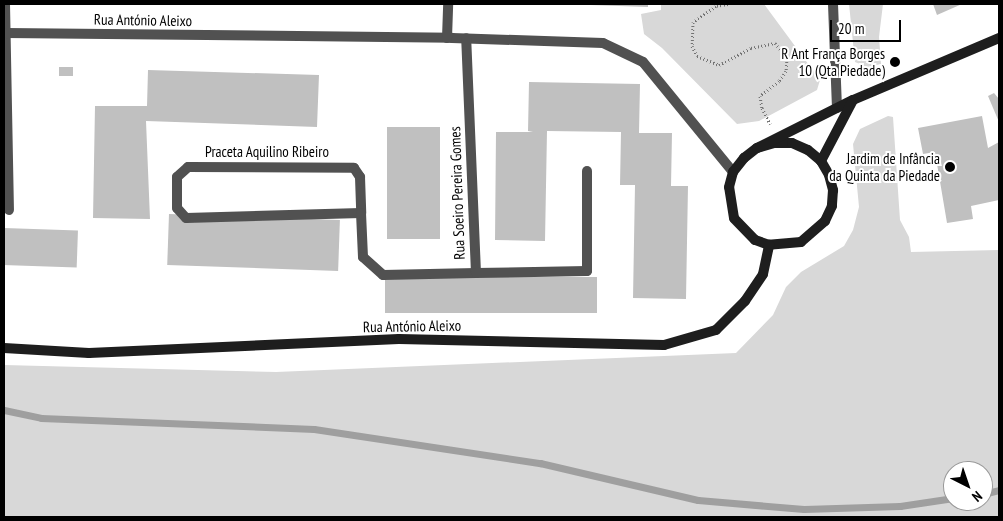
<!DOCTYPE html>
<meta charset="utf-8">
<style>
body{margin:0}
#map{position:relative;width:1003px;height:521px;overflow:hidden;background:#fff;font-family:"PT Sans Narrow",sans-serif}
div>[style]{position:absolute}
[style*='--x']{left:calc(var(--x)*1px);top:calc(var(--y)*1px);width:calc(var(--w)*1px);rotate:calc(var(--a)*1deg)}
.green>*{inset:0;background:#d8d8d8}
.stream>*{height:7px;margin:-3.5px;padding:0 3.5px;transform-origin:3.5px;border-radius:3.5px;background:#9f9f9f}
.building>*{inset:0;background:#c0c0c0;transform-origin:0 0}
.path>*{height:3px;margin-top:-1.5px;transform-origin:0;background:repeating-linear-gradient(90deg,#737373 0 1px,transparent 0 3.5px)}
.street>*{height:10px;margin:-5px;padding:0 5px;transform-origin:5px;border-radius:5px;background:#515151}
.secondary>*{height:10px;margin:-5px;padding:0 5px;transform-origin:5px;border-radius:5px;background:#1e1e1e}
.dots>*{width:14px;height:14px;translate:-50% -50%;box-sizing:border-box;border:2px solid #fff;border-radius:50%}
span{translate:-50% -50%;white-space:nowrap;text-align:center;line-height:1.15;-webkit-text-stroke:4px #fff;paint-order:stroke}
.street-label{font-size:15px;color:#000}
.poi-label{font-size:15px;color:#000}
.right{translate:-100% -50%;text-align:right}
.frame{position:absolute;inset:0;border:5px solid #000;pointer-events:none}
.north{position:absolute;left:943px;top:461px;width:50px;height:50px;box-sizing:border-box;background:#fff;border:1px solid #999;border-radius:50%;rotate:139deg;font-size:14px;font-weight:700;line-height:20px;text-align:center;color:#000}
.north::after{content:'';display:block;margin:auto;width:18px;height:22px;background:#000;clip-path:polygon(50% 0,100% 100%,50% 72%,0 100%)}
.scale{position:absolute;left:830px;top:20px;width:71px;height:22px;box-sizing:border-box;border:2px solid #000;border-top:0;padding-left:6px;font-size:15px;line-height:18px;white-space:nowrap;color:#000;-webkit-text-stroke:4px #fff;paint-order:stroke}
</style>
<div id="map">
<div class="green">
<div style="clip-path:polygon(661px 4px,764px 4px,820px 80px,817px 90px,759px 121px,737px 124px,662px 48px,644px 34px,641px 14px,661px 10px)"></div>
<div style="clip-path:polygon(849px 4px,883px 4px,879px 37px,881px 64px,867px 67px,855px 62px)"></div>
<div style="clip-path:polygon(evenodd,888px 116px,893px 117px,900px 220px,909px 237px,911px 252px,999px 250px,999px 517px,4px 517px,4px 365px,276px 372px,736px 353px,773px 315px,786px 287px,801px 272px,844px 246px,853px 230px,859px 207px,853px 144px,860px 129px,888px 116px,953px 471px,983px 471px,983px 501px,953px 501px,953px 471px)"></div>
</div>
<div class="stream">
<div style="--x:4;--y:410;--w:38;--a:12"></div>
<div style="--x:41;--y:418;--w:273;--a:2.3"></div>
<div style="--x:314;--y:429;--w:229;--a:8.6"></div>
<div style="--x:540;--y:463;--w:162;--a:13.2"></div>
<div style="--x:698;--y:500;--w:106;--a:4.9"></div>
<div style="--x:804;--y:509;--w:96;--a:-1.8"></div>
<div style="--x:900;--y:506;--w:54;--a:-8.6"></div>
<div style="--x:983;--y:494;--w:16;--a:-14"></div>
</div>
<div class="building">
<div style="clip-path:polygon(590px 4px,648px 4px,648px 7px,590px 5px)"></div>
<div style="clip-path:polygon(933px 4px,962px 4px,937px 15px)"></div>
<div style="left:59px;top:67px;width:14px;height:9px"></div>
<div style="clip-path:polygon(148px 70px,319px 75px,317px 127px,146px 121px,150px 219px,93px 218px,95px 106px,147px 106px)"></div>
<div style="clip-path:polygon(529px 82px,640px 84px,639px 133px,672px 133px,671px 186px,688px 186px,686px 299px,633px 298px,635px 185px,620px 185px,621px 132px,547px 131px,545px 241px,495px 240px,496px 132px,533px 132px,528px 131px)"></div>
<div style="clip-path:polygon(994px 93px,999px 99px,999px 122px,988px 96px)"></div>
<div style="clip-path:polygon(982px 116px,988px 148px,999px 142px,999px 200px,971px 206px,973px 219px,947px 223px,935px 152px,923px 154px,918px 128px)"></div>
<div style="left:387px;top:127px;width:53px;height:112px"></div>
<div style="left:169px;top:214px;width:171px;height:51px;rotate:2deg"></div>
<div style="left:4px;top:228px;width:74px;height:37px;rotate:2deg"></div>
<div style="left:597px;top:277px;width:36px;height:212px;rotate:90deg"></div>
</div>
<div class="path">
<div style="--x:728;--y:4;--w:12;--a:171"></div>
<div style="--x:716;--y:6;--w:28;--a:145"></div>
<div style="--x:693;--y:22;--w:24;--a:92"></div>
<div style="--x:692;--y:46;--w:11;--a:63"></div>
<div style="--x:697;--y:56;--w:24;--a:22"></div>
<div style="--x:719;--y:65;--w:36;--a:-28"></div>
<div style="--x:751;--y:48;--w:25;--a:-12"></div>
<div style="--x:775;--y:43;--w:19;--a:51"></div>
<div style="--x:787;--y:58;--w:13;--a:94"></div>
<div style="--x:786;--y:71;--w:12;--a:125"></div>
<div style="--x:779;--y:81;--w:24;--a:142"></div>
<div style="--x:760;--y:96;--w:12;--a:81"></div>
<div style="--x:762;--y:108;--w:18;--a:63"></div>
</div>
<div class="street">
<div style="--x:5;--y:4;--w:206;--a:88.9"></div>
<div style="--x:833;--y:4;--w:104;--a:87.8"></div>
<div style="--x:6;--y:33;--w:446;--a:0.6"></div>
<div style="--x:452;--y:38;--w:151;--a:1.9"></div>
<div style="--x:603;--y:43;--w:44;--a:25.4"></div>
<div style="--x:643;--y:62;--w:142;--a:50.7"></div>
<div style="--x:447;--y:38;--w:34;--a:-88"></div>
<div style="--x:361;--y:213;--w:175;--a:178.4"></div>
<div style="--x:186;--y:218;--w:13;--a:-132"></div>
<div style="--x:177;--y:208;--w:31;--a:-90"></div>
<div style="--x:177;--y:177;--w:15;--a:-42"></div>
<div style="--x:188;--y:167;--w:166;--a:0.3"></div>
<div style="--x:354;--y:168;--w:11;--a:56"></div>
<div style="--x:360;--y:177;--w:36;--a:88"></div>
<div style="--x:361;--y:213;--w:44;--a:87.4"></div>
<div style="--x:363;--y:257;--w:27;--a:42"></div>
<div style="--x:383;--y:275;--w:93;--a:-1.2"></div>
<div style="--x:476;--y:273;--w:235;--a:-92.4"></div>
<div style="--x:476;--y:273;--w:111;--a:-1"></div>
<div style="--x:587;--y:271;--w:100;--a:-90"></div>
</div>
<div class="secondary">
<div style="--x:757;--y:148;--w:18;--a:-16"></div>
<div style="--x:774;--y:143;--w:18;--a:0"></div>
<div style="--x:792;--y:143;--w:17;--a:24"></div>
<div style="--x:808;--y:150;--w:17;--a:40"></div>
<div style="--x:821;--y:161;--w:16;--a:60"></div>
<div style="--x:829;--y:175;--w:16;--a:75"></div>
<div style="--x:833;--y:190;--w:16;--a:94"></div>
<div style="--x:832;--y:206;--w:17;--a:115"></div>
<div style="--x:825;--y:221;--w:32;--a:139"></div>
<div style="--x:801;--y:242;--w:32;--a:175"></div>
<div style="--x:769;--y:245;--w:15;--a:-160"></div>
<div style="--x:755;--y:240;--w:30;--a:-134"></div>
<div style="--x:734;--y:218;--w:31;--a:-99"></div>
<div style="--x:729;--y:187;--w:16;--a:-75"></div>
<div style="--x:733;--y:172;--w:18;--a:-52"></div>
<div style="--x:744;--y:158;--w:16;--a:-38"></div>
<div style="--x:757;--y:148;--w:107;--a:-26.6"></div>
<div style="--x:853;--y:100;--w:159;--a:-23"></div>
<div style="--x:821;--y:161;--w:69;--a:-62.3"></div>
<div style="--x:4;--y:348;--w:85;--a:3.4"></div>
<div style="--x:89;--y:353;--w:310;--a:-2.6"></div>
<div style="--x:399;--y:339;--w:265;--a:1.3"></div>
<div style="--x:664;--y:345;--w:54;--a:-16.1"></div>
<div style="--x:716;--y:330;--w:41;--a:-45"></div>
<div style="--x:745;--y:301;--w:32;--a:-56"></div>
<div style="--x:763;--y:274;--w:30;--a:-78"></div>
</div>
<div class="dots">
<div style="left:895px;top:62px;background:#000"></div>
<div style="left:950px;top:167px;background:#000"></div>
</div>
<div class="street-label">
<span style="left:143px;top:20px;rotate:1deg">Rua António Aleixo</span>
<span style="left:267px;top:152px">Praceta Aquilino Ribeiro</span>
<span style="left:457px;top:193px;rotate:-92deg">Rua Soeiro Pereira Gomes</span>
<span style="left:412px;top:326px;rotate:-1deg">Rua António Aleixo</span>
</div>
<div class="poi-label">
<span class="right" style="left:885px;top:62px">R Ant França Borges<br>10 (Qta Piedade)</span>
<span class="right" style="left:940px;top:167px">Jardim de Infância<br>da Quinta da Piedade</span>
</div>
<div class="frame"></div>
<div class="north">N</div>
<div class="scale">20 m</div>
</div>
